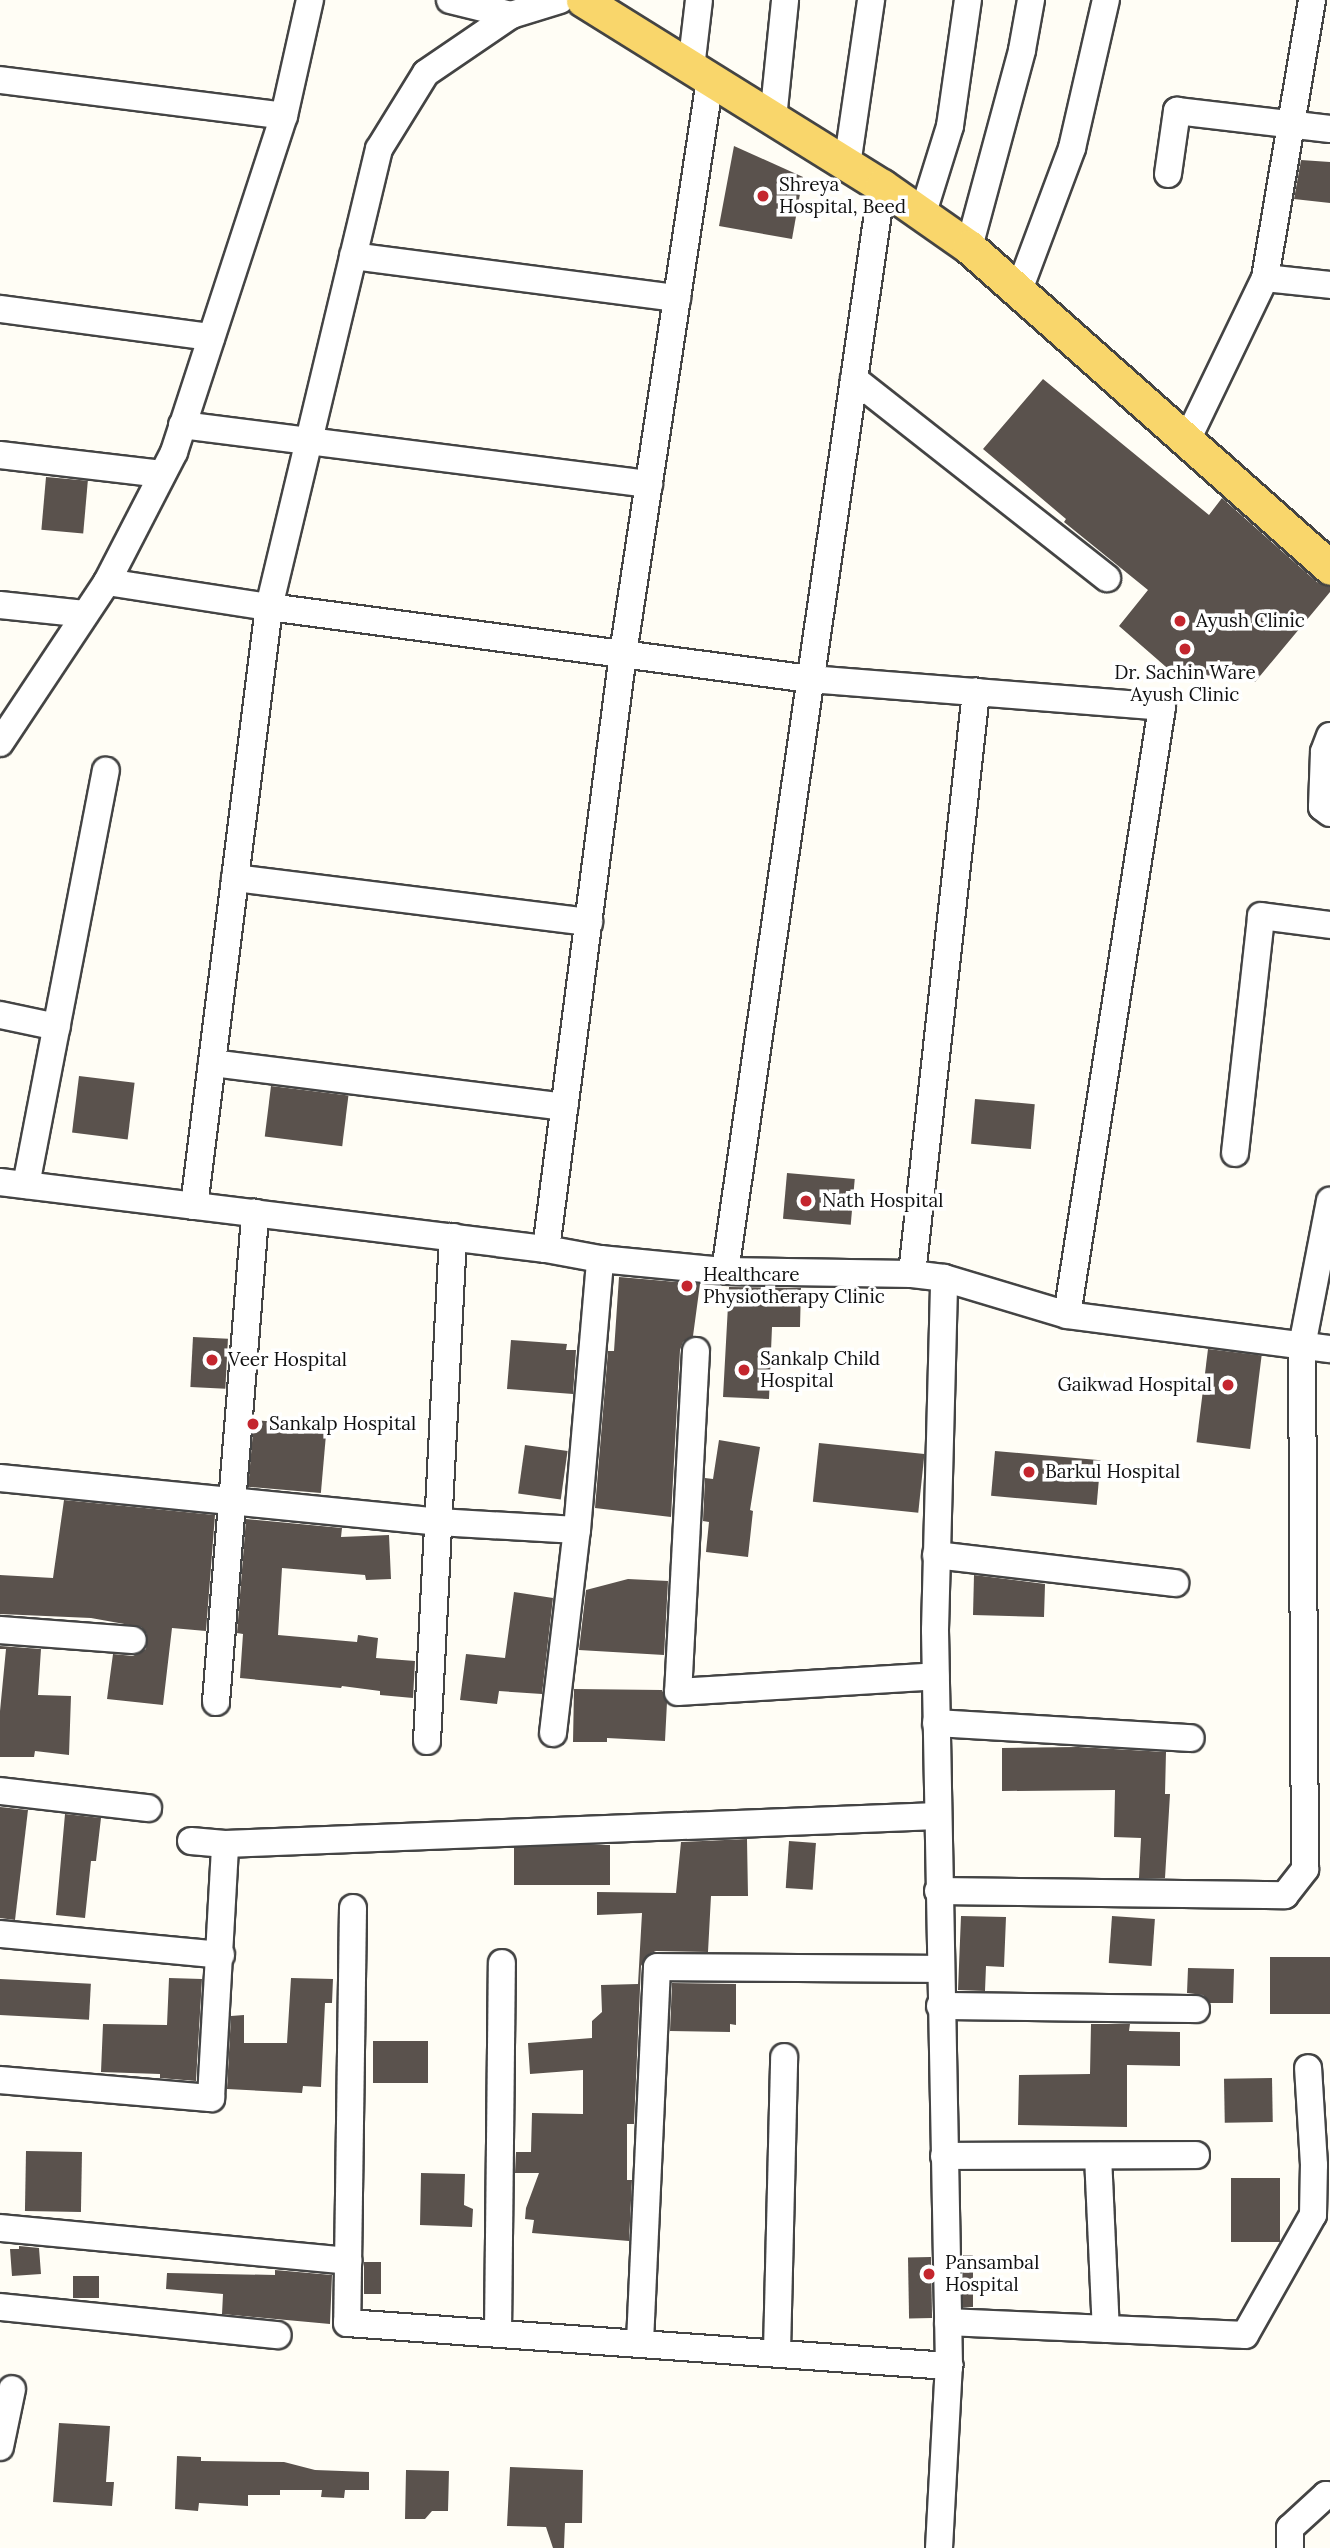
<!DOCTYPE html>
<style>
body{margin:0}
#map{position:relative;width:1330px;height:2548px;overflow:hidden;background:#fffdf5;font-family:Lora,serif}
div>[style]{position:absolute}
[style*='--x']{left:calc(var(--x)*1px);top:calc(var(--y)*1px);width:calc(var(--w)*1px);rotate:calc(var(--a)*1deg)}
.building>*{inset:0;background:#5a524d;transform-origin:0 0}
.roads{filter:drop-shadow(2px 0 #444) drop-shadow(-2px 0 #444) drop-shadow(0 2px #444) drop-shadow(0 -2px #444)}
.minor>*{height:26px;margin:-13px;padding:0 13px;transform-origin:13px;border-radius:13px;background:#fff}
.major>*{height:33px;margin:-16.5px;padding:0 16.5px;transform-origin:16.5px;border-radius:16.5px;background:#f9d66b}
.dots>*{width:19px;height:19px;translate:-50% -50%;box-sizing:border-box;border:4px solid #fff;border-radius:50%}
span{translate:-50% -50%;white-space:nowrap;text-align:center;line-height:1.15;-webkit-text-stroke:7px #fff;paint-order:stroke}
.poi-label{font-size:19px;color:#111}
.left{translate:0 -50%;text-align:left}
.right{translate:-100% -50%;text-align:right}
</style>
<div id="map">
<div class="building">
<div style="clip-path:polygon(734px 146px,803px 177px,792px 239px,719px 226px)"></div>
<div style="clip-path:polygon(1301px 160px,1330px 162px,1330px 203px,1294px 199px)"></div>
<div style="clip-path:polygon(1043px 379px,1209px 515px,1222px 498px,1317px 582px,1330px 587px,1330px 592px,1255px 682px,1234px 664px,1219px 673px,1193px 679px,1173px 673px,1119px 626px,1148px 590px,1064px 522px,1066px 519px,983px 449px)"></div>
<div style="left:46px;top:477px;width:42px;height:53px;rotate:5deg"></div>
<div style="left:79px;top:1076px;width:56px;height:57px;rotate:7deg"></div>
<div style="left:271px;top:1086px;width:78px;height:51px;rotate:7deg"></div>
<div style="left:975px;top:1099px;width:60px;height:45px;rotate:5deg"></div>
<div style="left:787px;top:1173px;width:68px;height:46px;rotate:5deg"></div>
<div style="clip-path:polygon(619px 1277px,700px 1284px,693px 1336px,683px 1342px,680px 1350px,671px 1517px,595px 1508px,608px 1351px,614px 1351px)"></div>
<div style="clip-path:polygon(729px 1287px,801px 1288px,800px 1327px,772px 1327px,769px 1399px,723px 1397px)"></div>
<div style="left:193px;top:1337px;width:35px;height:50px;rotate:3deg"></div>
<div style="clip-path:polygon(511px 1340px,567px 1344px,566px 1350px,576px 1350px,573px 1394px,507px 1389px)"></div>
<div style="left:1208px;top:1349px;width:54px;height:94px;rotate:7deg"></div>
<div style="left:254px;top:1420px;width:73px;height:67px;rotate:5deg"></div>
<div style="clip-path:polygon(719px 1440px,760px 1447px,750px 1510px,753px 1511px,748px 1557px,706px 1552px,709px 1522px,703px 1521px,705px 1478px,713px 1479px)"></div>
<div style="left:819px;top:1443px;width:106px;height:59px;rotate:6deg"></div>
<div style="left:525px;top:1445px;width:43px;height:49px;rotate:8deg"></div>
<div style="left:995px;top:1451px;width:106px;height:45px;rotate:5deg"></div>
<div style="clip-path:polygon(64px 1500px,215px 1515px,206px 1631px,172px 1628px,163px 1705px,107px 1699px,113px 1654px,133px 1656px,146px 1649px,147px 1634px,141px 1627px,91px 1618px,0 1614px,0 1575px,53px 1578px)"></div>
<div style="clip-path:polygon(246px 1519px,342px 1528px,341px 1537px,389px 1535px,391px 1579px,366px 1580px,365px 1575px,282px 1568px,278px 1635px,357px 1642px,358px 1635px,378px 1638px,376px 1658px,415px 1661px,413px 1698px,380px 1695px,380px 1691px,342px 1686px,341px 1688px,240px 1678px,243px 1634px,237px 1633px)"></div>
<div style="clip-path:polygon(974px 1575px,1045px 1584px,1044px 1617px,973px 1615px)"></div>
<div style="clip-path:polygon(628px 1579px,668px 1581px,664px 1655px,579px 1650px,586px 1590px)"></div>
<div style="clip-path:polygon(514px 1592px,553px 1598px,542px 1694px,499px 1691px,497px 1704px,460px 1700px,466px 1654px,505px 1658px)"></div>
<div style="clip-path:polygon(0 1646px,41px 1649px,38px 1695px,71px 1696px,69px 1755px,35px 1751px,34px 1757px,0 1757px,0 1711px,6px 1649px,0 1649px)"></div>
<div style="clip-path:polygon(574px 1689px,662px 1690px,667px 1702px,665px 1741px,607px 1738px,607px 1742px,573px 1742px)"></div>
<div style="clip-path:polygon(1078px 1747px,1166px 1752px,1165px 1794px,1170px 1794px,1165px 1878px,1139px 1878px,1141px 1838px,1114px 1837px,1115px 1790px,1002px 1791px,1002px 1748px)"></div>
<div style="clip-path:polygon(0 1807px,28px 1810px,15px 1920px,0 1918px)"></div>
<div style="clip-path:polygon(65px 1814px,101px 1818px,96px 1861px,91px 1861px,85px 1918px,56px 1915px)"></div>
<div style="clip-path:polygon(747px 1839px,748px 1896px,711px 1896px,708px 1952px,656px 1951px,649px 1954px,641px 1966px,634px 2124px,627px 2124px,627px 2180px,632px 2180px,629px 2241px,532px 2233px,534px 2220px,525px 2219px,526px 2208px,539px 2173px,515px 2173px,516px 2152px,531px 2152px,532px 2113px,583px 2114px,583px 2070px,530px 2074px,528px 2043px,592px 2038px,592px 2021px,602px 2012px,601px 1985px,638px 1984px,642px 1913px,597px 1915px,597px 1892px,676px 1893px,681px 1842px)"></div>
<div style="left:789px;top:1841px;width:27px;height:47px;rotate:4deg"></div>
<div style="left:610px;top:1845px;width:40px;height:96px;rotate:90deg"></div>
<div style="clip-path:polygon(961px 1916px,1006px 1917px,1004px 1967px,986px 1966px,985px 1991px,958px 1990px)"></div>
<div style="left:1112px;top:1916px;width:43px;height:47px;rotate:4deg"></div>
<div style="left:1330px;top:1957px;width:57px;height:60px;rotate:90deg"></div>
<div style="clip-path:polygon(1188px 1968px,1234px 1969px,1233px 2003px,1210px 2003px,1203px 1995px,1187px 1993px)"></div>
<div style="clip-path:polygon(169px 1978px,202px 1979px,196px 2081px,160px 2078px,160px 2074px,101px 2072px,103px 2024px,167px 2025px)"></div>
<div style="clip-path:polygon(291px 1978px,333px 1979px,332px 2003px,325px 2003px,321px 2087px,303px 2086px,302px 2093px,227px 2089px,231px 2016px,244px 2015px,244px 2043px,287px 2043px)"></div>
<div style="left:0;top:1979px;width:91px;height:36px;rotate:3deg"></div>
<div style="clip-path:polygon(672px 1983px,736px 1984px,736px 2025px,730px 2024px,730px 2032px,670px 2031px)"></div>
<div style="clip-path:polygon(1091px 2024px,1130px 2024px,1129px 2031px,1180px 2032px,1180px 2066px,1127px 2065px,1127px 2127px,1018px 2125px,1019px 2075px,1090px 2074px)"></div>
<div style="left:373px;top:2041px;width:55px;height:42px"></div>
<div style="left:1272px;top:2078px;width:44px;height:48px;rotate:89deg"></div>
<div style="left:26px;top:2151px;width:56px;height:60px;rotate:1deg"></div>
<div style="clip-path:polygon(421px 2173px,465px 2174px,464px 2205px,473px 2209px,472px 2227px,420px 2225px)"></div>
<div style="left:1231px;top:2178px;width:49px;height:64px"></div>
<div style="clip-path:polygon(19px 2246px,39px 2248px,41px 2274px,12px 2276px,10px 2249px,19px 2249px)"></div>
<div style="left:963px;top:2255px;width:10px;height:52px"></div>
<div style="left:931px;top:2257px;width:61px;height:23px;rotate:89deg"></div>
<div style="left:364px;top:2262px;width:17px;height:32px"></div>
<div style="clip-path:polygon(275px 2270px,332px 2275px,330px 2324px,222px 2314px,223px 2294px,166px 2289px,167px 2273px,275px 2275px)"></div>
<div style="left:73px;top:2276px;width:26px;height:22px"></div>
<div style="clip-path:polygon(59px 2423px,110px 2426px,106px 2482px,114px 2482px,112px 2506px,53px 2502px)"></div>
<div style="clip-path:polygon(177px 2456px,201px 2457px,201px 2461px,284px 2462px,315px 2470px,369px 2472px,369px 2490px,345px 2490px,344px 2498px,321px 2497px,322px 2490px,280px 2490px,280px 2495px,248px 2495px,248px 2506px,199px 2503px,198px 2511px,175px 2509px)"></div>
<div style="clip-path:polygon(510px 2467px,583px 2470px,582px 2523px,565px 2523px,564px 2548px,553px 2548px,546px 2527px,507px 2526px)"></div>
<div style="clip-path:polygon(406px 2470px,449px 2471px,448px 2511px,432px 2511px,425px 2519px,405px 2519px)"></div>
</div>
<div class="roads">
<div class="minor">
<div style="--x:450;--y:0;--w:63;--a:13.8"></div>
<div style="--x:691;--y:68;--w:68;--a:-83.3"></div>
<div style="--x:0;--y:80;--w:286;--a:7.2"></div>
<div style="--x:773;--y:119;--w:120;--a:-84.2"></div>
<div style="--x:847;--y:165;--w:167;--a:-81.7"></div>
<div style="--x:1168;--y:174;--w:64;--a:-81.9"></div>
<div style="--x:1177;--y:111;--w:154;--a:6.7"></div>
<div style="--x:922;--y:216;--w:94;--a:-72.7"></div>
<div style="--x:950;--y:126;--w:127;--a:-81.9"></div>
<div style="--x:969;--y:247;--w:204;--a:-74.9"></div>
<div style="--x:1022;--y:50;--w:51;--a:-79.8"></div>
<div style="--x:353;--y:256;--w:327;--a:7.4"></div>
<div style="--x:1265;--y:278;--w:65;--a:6.1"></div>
<div style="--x:1019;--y:290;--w:152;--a:-69.5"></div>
<div style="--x:1072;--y:148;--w:152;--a:-77.1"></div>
<div style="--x:0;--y:309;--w:213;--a:7.6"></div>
<div style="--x:854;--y:379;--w:322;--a:38.2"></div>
<div style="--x:182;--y:425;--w:471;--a:7.2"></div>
<div style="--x:1187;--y:440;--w:180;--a:-64.3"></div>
<div style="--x:1265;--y:278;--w:282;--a:-80.4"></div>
<div style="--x:0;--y:455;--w:163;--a:6.7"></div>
<div style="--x:107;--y:582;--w:164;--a:8.8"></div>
<div style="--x:269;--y:607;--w:546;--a:7.58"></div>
<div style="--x:810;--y:679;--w:353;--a:4.5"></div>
<div style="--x:1162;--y:707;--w:615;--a:98.88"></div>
<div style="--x:0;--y:605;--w:85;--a:6"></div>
<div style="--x:1330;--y:736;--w:17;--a:111"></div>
<div style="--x:1324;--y:752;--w:55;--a:92.1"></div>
<div style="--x:1322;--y:807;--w:10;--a:37"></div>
<div style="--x:0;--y:743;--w:193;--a:-56.4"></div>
<div style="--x:107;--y:582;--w:146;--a:-62.7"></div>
<div style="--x:174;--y:452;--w:354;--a:-71.9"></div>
<div style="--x:284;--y:116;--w:119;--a:-77.4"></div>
<div style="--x:235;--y:878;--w:357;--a:7.1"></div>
<div style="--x:0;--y:1015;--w:58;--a:11.9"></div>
<div style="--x:212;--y:1063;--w:355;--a:7.1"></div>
<div style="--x:1235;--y:1153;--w:238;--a:-83.7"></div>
<div style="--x:1261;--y:916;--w:70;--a:7.4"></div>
<div style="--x:0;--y:1182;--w:550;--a:7"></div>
<div style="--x:546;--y:1249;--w:55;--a:10.5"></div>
<div style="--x:600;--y:1259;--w:126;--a:5.5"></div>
<div style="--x:725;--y:1271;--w:187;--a:0.9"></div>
<div style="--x:912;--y:1274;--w:32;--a:7"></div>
<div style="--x:944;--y:1278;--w:128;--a:16.7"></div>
<div style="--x:1067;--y:1315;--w:265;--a:7.4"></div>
<div style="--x:26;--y:1185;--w:422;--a:-79.1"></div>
<div style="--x:194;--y:1206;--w:604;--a:-82.86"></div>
<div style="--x:269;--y:607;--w:471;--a:-76.5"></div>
<div style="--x:379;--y:149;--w:89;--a:-58.3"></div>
<div style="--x:426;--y:73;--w:103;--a:-34.3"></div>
<div style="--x:511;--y:15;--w:51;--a:-17"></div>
<div style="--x:546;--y:1249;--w:600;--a:-82.63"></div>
<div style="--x:623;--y:654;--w:581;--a:-81.38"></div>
<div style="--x:725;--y:1271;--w:1096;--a:-81.77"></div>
<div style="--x:912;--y:1274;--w:586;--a:-83.72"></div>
<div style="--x:696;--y:1351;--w:341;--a:93"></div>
<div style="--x:678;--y:1692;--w:258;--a:-3.5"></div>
<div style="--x:0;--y:1478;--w:440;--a:5.7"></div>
<div style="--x:438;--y:1522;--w:139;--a:3.3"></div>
<div style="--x:936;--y:1555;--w:241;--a:6.7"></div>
<div style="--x:0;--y:1630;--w:133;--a:4.3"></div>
<div style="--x:216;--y:1702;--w:491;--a:-85.4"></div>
<div style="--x:936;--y:1723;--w:255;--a:3.4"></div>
<div style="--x:553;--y:1733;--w:204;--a:-83.3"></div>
<div style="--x:577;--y:1530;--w:272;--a:-85.1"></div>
<div style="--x:427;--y:1741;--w:505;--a:-87.05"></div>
<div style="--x:0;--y:1791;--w:149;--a:6.6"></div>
<div style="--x:191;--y:1841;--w:34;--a:5"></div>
<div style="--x:225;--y:1844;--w:713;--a:-2.25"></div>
<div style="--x:938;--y:1891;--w:347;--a:0.7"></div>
<div style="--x:1285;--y:1895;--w:33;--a:-52"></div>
<div style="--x:1305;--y:1869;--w:523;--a:-90.33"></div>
<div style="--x:1302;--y:1346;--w:148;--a:-79.1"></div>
<div style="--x:353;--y:1908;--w:415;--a:90.8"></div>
<div style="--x:347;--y:2323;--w:604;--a:4.09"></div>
<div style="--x:0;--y:1934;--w:222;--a:5.4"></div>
<div style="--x:940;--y:2006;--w:256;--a:0.7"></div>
<div style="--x:0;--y:2080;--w:212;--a:4.9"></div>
<div style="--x:211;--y:2098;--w:254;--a:-86.8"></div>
<div style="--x:944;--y:2156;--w:252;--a:-0.2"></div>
<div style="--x:1098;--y:2156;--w:173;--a:87.4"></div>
<div style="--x:0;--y:2228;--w:350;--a:5.4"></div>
<div style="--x:0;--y:2307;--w:279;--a:5.8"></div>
<div style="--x:948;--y:2322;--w:297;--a:2.5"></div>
<div style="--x:1245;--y:2335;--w:138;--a:-60.5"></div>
<div style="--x:1313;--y:2215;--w:50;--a:-88.9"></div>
<div style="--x:1314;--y:2165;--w:97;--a:-93.5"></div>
<div style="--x:498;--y:2333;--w:370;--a:-89.4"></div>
<div style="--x:640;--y:2342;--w:375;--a:-87.4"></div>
<div style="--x:657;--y:1967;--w:282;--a:0.4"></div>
<div style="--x:777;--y:2351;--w:294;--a:-88.6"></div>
<div style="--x:0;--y:2447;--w:59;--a:-78.3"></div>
<div style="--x:939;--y:2548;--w:182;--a:-86.9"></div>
<div style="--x:949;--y:2366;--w:736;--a:-91.09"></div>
<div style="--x:935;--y:1630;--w:352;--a:-88.5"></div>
<div style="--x:1290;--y:2548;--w:20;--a:-90"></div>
<div style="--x:1290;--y:2528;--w:49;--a:-42.5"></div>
<div style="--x:1326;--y:2495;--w:4;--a:14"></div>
</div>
<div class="major">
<div style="--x:583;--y:0;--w:352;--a:31.9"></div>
<div style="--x:882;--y:186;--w:106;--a:35"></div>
<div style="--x:969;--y:247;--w:483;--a:41.6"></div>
</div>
</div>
<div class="dots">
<div style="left:763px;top:196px;background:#c4262e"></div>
<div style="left:1180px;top:621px;background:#c4262e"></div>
<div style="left:1185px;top:649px;background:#c4262e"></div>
<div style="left:806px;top:1201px;background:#c4262e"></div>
<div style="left:687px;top:1286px;background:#c4262e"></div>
<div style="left:212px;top:1360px;background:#c4262e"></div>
<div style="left:744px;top:1370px;background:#c4262e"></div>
<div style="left:1228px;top:1385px;background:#c4262e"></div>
<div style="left:253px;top:1424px;background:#c4262e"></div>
<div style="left:1029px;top:1472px;background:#c4262e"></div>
<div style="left:929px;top:2274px;background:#c4262e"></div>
</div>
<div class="poi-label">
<span class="left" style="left:779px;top:196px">Shreya<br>Hospital, Beed</span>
<span class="left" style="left:1196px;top:621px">Ayush Clinic</span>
<span style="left:1185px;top:684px">Dr. Sachin Ware<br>Ayush Clinic</span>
<span class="left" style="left:822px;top:1201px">Nath Hospital</span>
<span class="left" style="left:703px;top:1286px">Healthcare<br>Physiotherapy Clinic</span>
<span class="left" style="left:760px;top:1370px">Sankalp Child<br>Hospital</span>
<span class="left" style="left:228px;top:1360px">Veer Hospital</span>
<span class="right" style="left:1212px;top:1385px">Gaikwad Hospital</span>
<span class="left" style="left:269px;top:1424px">Sankalp Hospital</span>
<span class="left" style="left:1045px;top:1472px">Barkul Hospital</span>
<span class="left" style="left:945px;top:2274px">Pansambal<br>Hospital</span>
</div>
</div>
